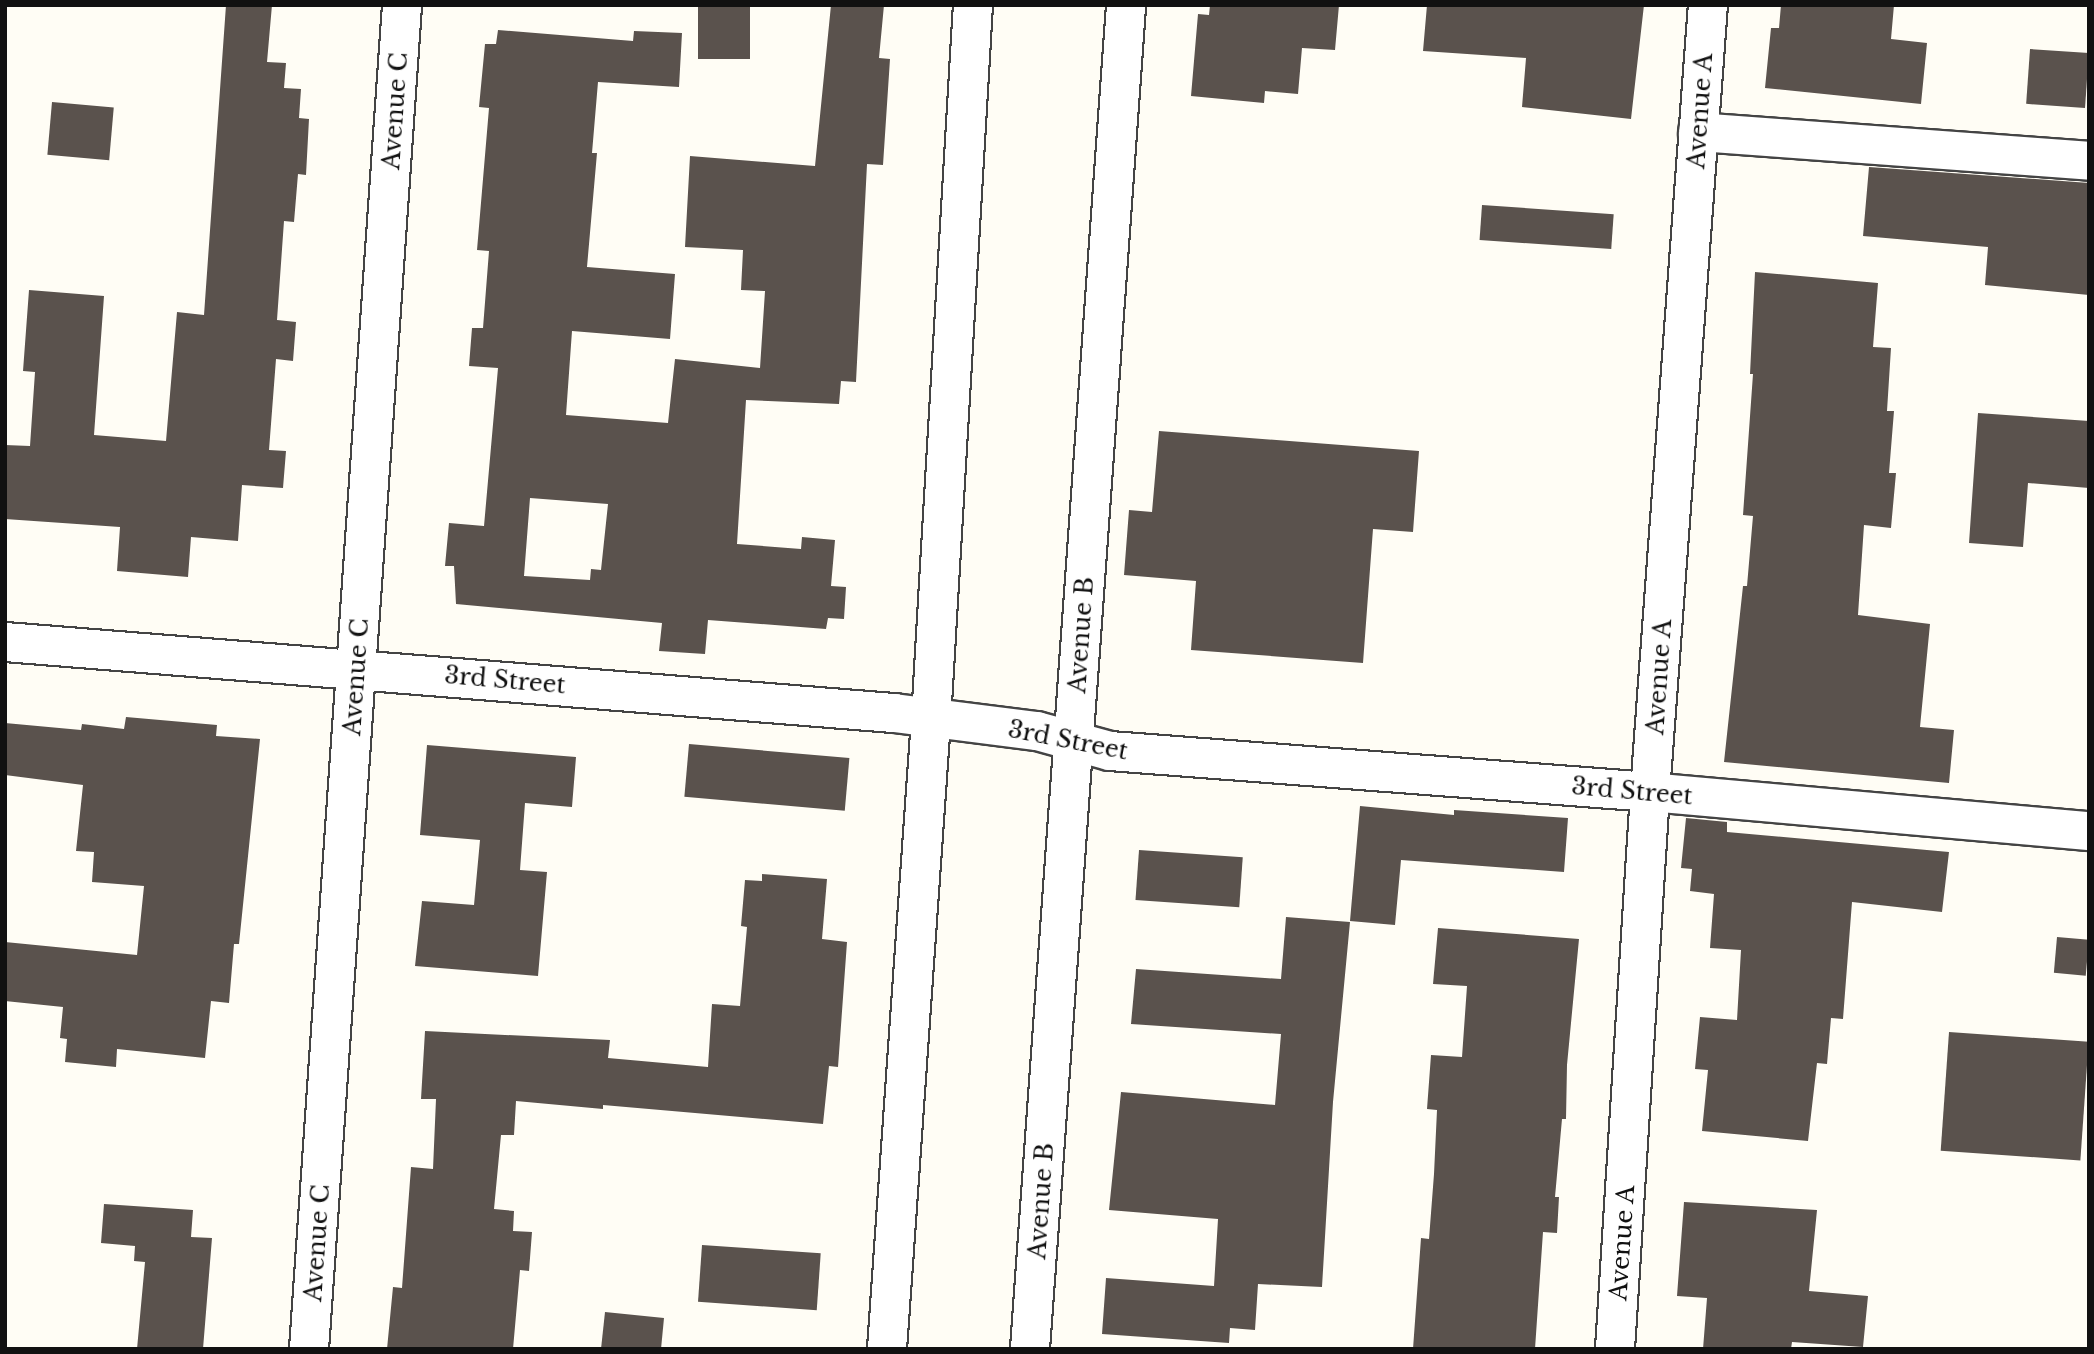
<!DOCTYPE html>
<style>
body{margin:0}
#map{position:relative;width:2094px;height:1354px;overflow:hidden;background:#fffdf5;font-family:"Libre Baskerville",serif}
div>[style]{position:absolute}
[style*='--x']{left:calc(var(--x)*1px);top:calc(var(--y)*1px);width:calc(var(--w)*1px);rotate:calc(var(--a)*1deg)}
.building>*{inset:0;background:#5a524d;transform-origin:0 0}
.roads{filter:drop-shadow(2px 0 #444) drop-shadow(-2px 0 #444) drop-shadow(0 2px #444) drop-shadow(0 -2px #444)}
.minor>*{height:38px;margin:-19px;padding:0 19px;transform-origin:19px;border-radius:19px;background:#fff}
span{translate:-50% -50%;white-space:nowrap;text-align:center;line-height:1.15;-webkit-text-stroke:7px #fff;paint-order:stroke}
.street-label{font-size:24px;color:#111}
.frame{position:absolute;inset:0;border:7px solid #111;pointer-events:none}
</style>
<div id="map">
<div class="building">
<div style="clip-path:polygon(226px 5px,272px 5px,267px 62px,286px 63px,284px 88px,301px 89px,299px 118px,309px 119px,306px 175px,298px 174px,294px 222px,284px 221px,277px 320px,296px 322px,293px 361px,276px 359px,269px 450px,286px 451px,283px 488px,242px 485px,238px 541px,191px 537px,188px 577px,117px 571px,120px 527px,5px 519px,5px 445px,30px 446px,35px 372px,23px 371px,29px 290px,104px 296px,94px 435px,166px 441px,177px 312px,204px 315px)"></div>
<div style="left:698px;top:5px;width:52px;height:54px"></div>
<div style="clip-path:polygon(evenodd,831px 5px,884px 5px,879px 58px,890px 59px,883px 165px,867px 164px,856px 382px,841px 381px,839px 404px,746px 400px,737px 544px,801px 549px,802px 537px,835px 540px,831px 586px,846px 587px,844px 619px,828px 618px,826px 629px,708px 620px,705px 654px,659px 651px,662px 623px,456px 604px,454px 566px,445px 566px,449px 523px,484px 526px,498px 368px,469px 366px,472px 328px,483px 328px,489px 251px,477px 250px,489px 108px,479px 107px,485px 44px,496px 44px,498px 30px,633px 41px,634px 31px,682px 33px,679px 87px,598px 82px,592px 153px,597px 153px,587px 267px,675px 274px,670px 339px,572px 331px,566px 415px,668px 423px,675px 359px,760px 368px,765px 291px,741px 290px,743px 250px,685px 247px,690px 156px,815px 166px,831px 5px,530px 498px,608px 504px,601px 570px,591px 569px,590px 580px,524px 576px,530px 498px)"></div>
<div style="clip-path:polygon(1210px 5px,1339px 5px,1335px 50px,1302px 48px,1298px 94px,1265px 91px,1264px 103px,1191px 96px,1198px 14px,1209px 15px)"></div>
<div style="clip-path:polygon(1427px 5px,1644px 5px,1631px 119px,1522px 107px,1526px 58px,1423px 51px)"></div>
<div style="clip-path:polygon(1781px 5px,1894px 5px,1891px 39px,1927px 43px,1921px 104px,1765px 88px,1771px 28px,1779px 28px)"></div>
<div style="left:2030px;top:49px;width:59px;height:55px;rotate:4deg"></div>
<div style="left:52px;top:102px;width:62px;height:53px;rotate:5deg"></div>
<div style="clip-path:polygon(1869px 167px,2089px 183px,2089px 295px,1985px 285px,1988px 247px,1863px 236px)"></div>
<div style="left:1482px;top:205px;width:132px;height:35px;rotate:4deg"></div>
<div style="clip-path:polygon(1755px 272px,1878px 283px,1873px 347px,1891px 348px,1887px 411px,1894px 411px,1889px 473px,1896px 473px,1891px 528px,1864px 525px,1858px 615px,1930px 624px,1920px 727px,1954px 730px,1949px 783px,1724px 762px,1743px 586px,1747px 586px,1753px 516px,1743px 515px,1753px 374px,1750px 374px)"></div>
<div style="clip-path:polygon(1978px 413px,2089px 421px,2089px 488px,2028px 483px,2023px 547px,1969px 543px)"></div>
<div style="clip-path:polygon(1159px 431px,1419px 451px,1413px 532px,1373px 529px,1363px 663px,1191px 650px,1196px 581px,1124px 575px,1129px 510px,1152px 512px)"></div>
<div style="clip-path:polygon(126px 717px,217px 725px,216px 736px,260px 739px,239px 944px,234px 944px,229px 1003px,211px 1001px,205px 1058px,117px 1049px,116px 1067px,65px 1062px,67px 1039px,60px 1038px,63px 1007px,5px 1001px,5px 942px,137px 955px,144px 886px,92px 882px,94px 852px,76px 851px,83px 785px,5px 775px,5px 723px,81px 730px,82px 724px,124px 729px)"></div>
<div style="left:689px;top:744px;width:161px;height:53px;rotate:5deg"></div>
<div style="clip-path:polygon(427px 745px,576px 757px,572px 807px,525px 803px,520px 870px,547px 872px,538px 976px,415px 966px,422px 901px,474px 905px,480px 840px,420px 835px)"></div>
<div style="clip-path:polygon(1360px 806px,1454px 815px,1454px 810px,1568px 818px,1564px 872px,1401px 860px,1395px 925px,1350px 921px)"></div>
<div style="clip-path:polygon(1686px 818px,1727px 822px,1727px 832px,1949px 852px,1942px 912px,1852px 902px,1843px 1019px,1831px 1018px,1827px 1064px,1817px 1063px,1808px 1141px,1702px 1131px,1708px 1070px,1695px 1069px,1700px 1017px,1737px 1020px,1741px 950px,1710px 948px,1714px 894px,1690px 891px,1692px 869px,1681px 868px)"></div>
<div style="left:1139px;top:850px;width:104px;height:50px;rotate:4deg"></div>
<div style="clip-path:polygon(762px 874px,827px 879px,822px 939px,847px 942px,838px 1067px,829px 1066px,823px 1124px,603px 1105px,603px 1109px,516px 1101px,514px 1135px,501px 1135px,494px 1209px,514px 1211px,513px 1231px,532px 1232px,529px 1271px,520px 1270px,513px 1349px,387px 1349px,393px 1287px,402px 1288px,411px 1167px,433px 1169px,436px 1099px,421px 1099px,425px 1031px,610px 1040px,608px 1058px,708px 1067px,712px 1004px,740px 1006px,747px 927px,741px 926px,745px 880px,762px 881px)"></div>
<div style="clip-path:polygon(1286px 917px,1350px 922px,1333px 1102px,1322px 1287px,1258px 1284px,1255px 1330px,1230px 1328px,1229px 1343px,1102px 1334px,1106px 1278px,1214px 1286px,1218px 1219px,1109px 1210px,1121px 1092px,1275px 1105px,1281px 1034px,1131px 1024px,1136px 969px,1281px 979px)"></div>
<div style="clip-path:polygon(1438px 928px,1579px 939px,1567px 1065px,1566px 1119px,1562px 1119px,1555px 1197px,1559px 1197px,1557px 1233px,1543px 1232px,1535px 1349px,1413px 1349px,1421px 1238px,1429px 1239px,1434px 1174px,1437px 1110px,1427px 1109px,1431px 1055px,1462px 1057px,1467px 986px,1433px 984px)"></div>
<div style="left:2057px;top:937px;width:32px;height:36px;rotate:5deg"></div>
<div style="left:1949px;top:1032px;width:140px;height:119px;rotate:4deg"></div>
<div style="clip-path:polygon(1684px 1202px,1817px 1210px,1809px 1291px,1868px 1296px,1863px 1347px,1792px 1342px,1791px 1349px,1703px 1349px,1707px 1298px,1677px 1296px)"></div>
<div style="clip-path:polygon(104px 1204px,193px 1210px,191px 1237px,212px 1238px,203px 1349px,137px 1349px,145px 1262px,134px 1261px,135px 1246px,101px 1243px)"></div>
<div style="left:702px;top:1245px;width:119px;height:57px;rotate:4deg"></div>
<div style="clip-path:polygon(605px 1312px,664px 1318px,661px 1349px,601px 1349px)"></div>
</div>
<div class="roads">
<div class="minor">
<div style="--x:1698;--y:132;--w:392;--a:4.2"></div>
<div style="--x:5;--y:642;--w:892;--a:4.57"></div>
<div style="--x:894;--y:713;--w:144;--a:7.2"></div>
<div style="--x:1037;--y:731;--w:76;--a:15.3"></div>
<div style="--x:1110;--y:751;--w:542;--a:4.34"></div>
<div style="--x:1650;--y:792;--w:441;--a:5.1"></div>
<div style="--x:309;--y:1349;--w:1347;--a:-86.04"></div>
<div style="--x:887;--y:1349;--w:631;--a:-86"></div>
<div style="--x:931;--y:720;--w:716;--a:-86.64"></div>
<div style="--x:1030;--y:1349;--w:1347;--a:-85.91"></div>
<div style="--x:1615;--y:1349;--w:558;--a:-86.4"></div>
<div style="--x:1650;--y:792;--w:789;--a:-85.79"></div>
</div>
</div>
<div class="street-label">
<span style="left:395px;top:111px;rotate:-86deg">Avenue C</span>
<span style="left:1700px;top:111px;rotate:-86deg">Avenue A</span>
<span style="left:1081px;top:635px;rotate:-86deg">Avenue B</span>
<span style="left:356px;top:677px;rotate:-86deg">Avenue C</span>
<span style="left:1659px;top:677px;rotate:-86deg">Avenue A</span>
<span style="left:505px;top:680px;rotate:5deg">3rd Street</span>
<span style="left:1068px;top:740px;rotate:11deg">3rd Street</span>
<span style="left:1632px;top:791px;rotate:5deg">3rd Street</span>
<span style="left:1041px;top:1201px;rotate:-86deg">Avenue B</span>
<span style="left:317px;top:1243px;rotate:-86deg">Avenue C</span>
<span style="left:1622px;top:1243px;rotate:-86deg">Avenue A</span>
</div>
<div class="frame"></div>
</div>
